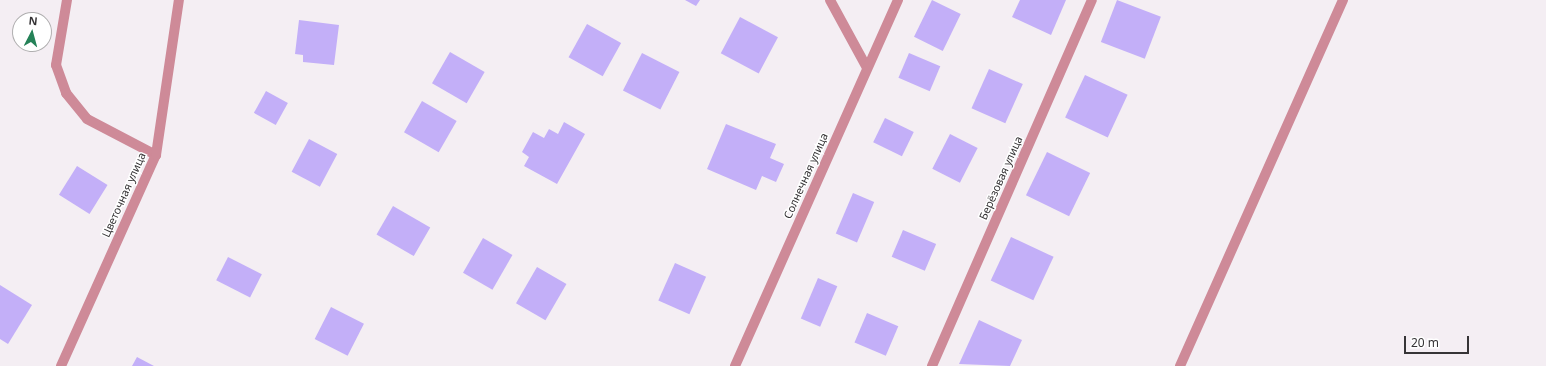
<!DOCTYPE html>
<meta charset="utf-8">
<style>
body{margin:0}
#map{position:relative;width:1546px;height:366px;overflow:hidden;background:#f4eef3;font-family:"Noto Sans",sans-serif}
div>[style]{position:absolute}
[style*='--x']{left:calc(var(--x)*1px);top:calc(var(--y)*1px);width:calc(var(--w)*1px);rotate:calc(var(--a)*1deg)}
.building>*{inset:0;background:#c3aff8;transform-origin:0 0}
.minor>*{height:10px;margin:-5px;padding:0 5px;transform-origin:5px;border-radius:5px;background:#ce8a98}
span{translate:-50% -50%;white-space:nowrap;text-align:center;line-height:1.15;-webkit-text-stroke:3px #fff;paint-order:stroke}
.street-label{font-size:11px;color:#363436}
.north{position:absolute;left:12px;top:12px;width:40px;height:40px;box-sizing:border-box;background:#fff;border:1px solid #afaeaf;border-radius:50%;rotate:6deg;font-size:11px;font-weight:700;line-height:16px;text-align:center;color:#363436}
.north::after{content:'';display:block;margin:auto;width:14px;height:18px;background:#258258;clip-path:polygon(50% 0,100% 100%,50% 72%,0 100%)}
.scale{position:absolute;left:1404px;top:336px;width:65px;height:18px;box-sizing:border-box;border:2px solid #363436;border-top:0;padding-left:5px;font-size:12px;line-height:14px;white-space:nowrap;color:#363436;-webkit-text-stroke:3px #fff;paint-order:stroke}
</style>
<div id="map">
<div class="building">
<div style="clip-path:polygon(685px 0,700px 0,696px 6px)"></div>
<div style="left:932px;top:0;width:32px;height:41px;rotate:26deg"></div>
<div style="clip-path:polygon(1020px 0,1066px 0,1051px 35px,1012px 17px)"></div>
<div style="left:1117px;top:0;width:47px;height:45px;rotate:21deg"></div>
<div style="left:740px;top:17px;width:43px;height:41px;rotate:28deg"></div>
<div style="clip-path:polygon(299px 20px,339px 25px,334px 65px,303px 62px,303px 55px,295px 54px)"></div>
<div style="left:587px;top:24px;width:39px;height:38px;rotate:29deg"></div>
<div style="left:450px;top:52px;width:40px;height:36px;rotate:30deg"></div>
<div style="left:642px;top:53px;width:42px;height:42px;rotate:27deg"></div>
<div style="left:909px;top:53px;width:34px;height:27px;rotate:23deg"></div>
<div style="left:989px;top:69px;width:37px;height:43px;rotate:24deg"></div>
<div style="left:1085px;top:75px;width:47px;height:47px;rotate:25deg"></div>
<div style="left:266px;top:91px;width:25px;height:25px;rotate:29deg"></div>
<div style="left:422px;top:101px;width:40px;height:36px;rotate:30deg"></div>
<div style="left:885px;top:118px;width:32px;height:27px;rotate:26deg"></div>
<div style="clip-path:polygon(564px 122px,585px 134px,557px 184px,524px 166px,529px 157px,522px 152px,533px 132px,544px 138px,549px 129px,558px 134px)"></div>
<div style="clip-path:polygon(726px 124px,776px 144px,770px 158px,784px 164px,776px 182px,762px 176px,756px 190px,707px 169px)"></div>
<div style="left:950px;top:134px;width:31px;height:39px;rotate:27deg"></div>
<div style="left:309px;top:139px;width:32px;height:37px;rotate:28deg"></div>
<div style="left:1047px;top:152px;width:48px;height:48px;rotate:26deg"></div>
<div style="left:77px;top:166px;width:36px;height:34px;rotate:32deg"></div>
<div style="left:853px;top:193px;width:23px;height:44px;rotate:23deg"></div>
<div style="left:393px;top:206px;width:43px;height:33px;rotate:30deg"></div>
<div style="left:903px;top:230px;width:36px;height:29px;rotate:23deg"></div>
<div style="left:1011px;top:237px;width:47px;height:48px;rotate:25deg"></div>
<div style="left:483px;top:238px;width:34px;height:40px;rotate:30deg"></div>
<div style="left:228px;top:257px;width:38px;height:26px;rotate:27deg"></div>
<div style="left:675px;top:263px;width:34px;height:41px;rotate:24deg"></div>
<div style="left:537px;top:267px;width:34px;height:42px;rotate:30deg"></div>
<div style="left:818px;top:278px;width:21px;height:44px;rotate:23deg"></div>
<div style="clip-path:polygon(0 285px,32px 305px,8px 344px,0 339px)"></div>
<div style="left:331px;top:307px;width:37px;height:36px;rotate:27deg"></div>
<div style="left:867px;top:313px;width:34px;height:32px;rotate:23deg"></div>
<div style="clip-path:polygon(979px 320px,1022px 340px,1010px 366px,959px 364px)"></div>
<div style="clip-path:polygon(137px 357px,154px 366px,132px 366px)"></div>
</div>
<div class="minor">
<div style="--x:67;--y:0;--w:66;--a:99.6"></div>
<div style="--x:56;--y:65;--w:30;--a:70"></div>
<div style="--x:66;--y:93;--w:33;--a:51"></div>
<div style="--x:87;--y:119;--w:78;--a:27.6"></div>
<div style="--x:830;--y:0;--w:77;--a:61.4"></div>
<div style="--x:61;--y:366;--w:231;--a:-65.8"></div>
<div style="--x:156;--y:155;--w:157;--a:-81.6"></div>
<div style="--x:735;--y:366;--w:401;--a:-66"></div>
<div style="--x:932;--y:366;--w:399;--a:-66.4"></div>
<div style="--x:1180;--y:366;--w:401;--a:-66"></div>
</div>
<div class="street-label">
<span style="left:806px;top:176px;rotate:-66deg">Солнечная улица</span>
<span style="left:1001px;top:178px;rotate:-66deg">Берёзовая улица</span>
<span style="left:124px;top:195px;rotate:-66deg">Цветочная улица</span>
</div>
<div class="north">N</div>
<div class="scale">20 m</div>
</div>
